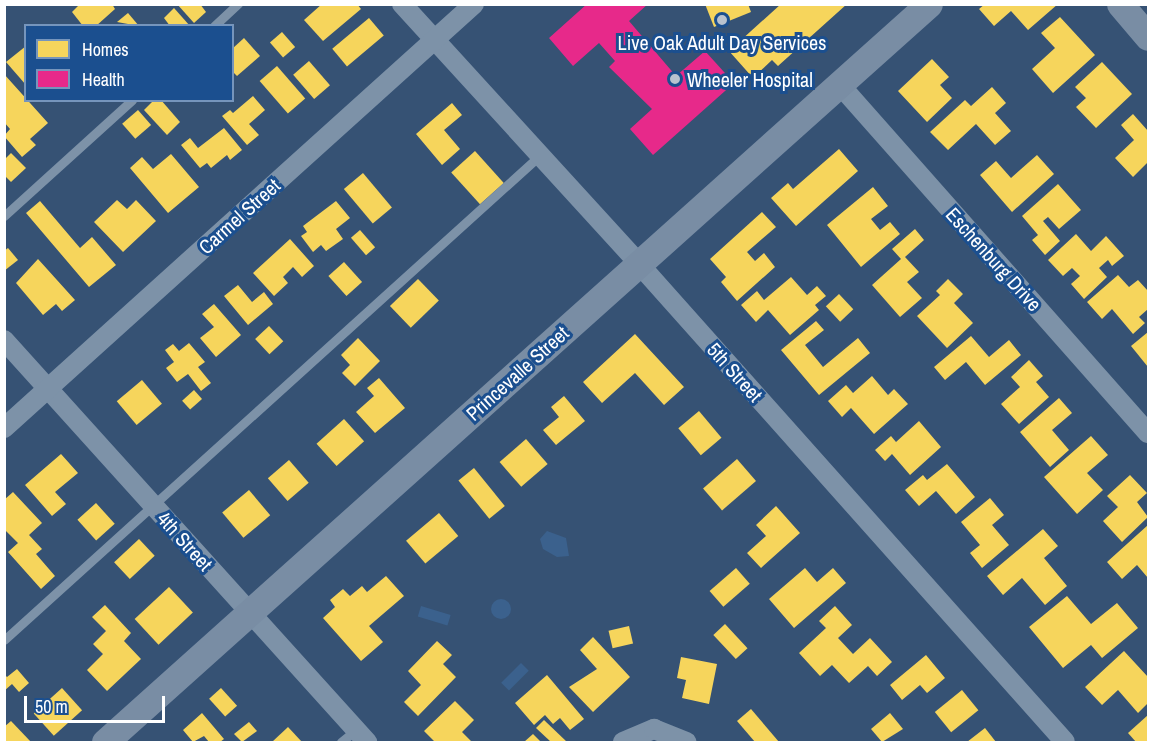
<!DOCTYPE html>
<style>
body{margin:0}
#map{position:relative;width:1153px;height:747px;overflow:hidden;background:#365274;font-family:"Archivo Narrow",sans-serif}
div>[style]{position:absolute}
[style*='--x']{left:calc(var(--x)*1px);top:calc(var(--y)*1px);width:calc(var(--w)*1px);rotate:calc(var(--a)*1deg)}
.water>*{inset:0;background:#3b618d;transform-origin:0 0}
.round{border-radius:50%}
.homes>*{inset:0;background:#f6d55c;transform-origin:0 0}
.health>*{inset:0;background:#e7298a}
.lane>*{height:9px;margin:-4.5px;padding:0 4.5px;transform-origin:4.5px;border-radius:4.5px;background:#7d92a8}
.street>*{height:20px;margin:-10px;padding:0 10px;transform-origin:10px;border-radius:10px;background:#7d92a8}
.secondary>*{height:27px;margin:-13.5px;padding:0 13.5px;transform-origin:13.5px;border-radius:13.5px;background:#798da4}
.dots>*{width:16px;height:16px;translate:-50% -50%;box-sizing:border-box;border:3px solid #1b4f8f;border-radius:50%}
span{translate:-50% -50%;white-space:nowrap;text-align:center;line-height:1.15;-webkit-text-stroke:6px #1b4f8f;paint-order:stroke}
.poi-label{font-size:20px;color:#fff}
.left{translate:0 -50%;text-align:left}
.street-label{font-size:20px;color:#fff}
.frame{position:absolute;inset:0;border:6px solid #fff;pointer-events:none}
.legend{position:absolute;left:24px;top:24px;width:210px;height:78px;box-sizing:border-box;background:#1b4f8f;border:2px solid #7695bc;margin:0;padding:8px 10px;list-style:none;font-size:18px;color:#fff}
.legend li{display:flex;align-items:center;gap:12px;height:30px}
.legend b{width:30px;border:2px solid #7695bc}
.scale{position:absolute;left:24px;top:696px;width:141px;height:27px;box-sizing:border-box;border:3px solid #fff;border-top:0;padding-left:8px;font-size:18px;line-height:21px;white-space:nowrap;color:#fff;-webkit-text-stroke:4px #1b4f8f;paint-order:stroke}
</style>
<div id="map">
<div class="water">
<div style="clip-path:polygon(547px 531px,566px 538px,569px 556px,557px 557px,543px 549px,540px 539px)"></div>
<div class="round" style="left:491px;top:599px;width:20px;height:20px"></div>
<div style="left:421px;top:606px;width:31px;height:11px;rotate:17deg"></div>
<div style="left:521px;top:663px;width:11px;height:28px;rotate:45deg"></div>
</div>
<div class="homes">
<div style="clip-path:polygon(80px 4px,112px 4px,115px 9px,96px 26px,83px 26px,72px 12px)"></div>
<div style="clip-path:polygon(177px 4px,200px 4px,206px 12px,194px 23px)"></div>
<div style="clip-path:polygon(322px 4px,357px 4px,361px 9px,323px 41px,304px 20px)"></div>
<div style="clip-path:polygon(705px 4px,748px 4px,751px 12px,714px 27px)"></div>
<div style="clip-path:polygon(781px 4px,847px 4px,778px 66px,772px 60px,753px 78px,729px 51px)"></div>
<div style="clip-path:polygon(985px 4px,1058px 4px,1028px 30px,1011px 11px,994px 26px,979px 9px)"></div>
<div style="clip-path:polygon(174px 8px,190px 26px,170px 26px,164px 18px)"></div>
<div style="clip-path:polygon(128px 13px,139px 26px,117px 22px)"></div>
<div style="clip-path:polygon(1060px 17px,1095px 55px,1053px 93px,1032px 69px,1055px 48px,1041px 33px)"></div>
<div style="left:369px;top:18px;width:23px;height:48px;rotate:50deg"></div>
<div style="left:282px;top:32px;width:20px;height:16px;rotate:49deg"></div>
<div style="clip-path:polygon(244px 38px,260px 56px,237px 76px,232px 71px,232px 49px)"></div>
<div style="clip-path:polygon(26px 46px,26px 85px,6px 62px)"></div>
<div style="clip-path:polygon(932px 59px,949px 77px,940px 85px,952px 98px,927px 122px,898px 91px)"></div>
<div style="left:309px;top:61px;width:32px;height:21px;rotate:49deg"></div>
<div style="clip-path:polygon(1102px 62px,1132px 94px,1096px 128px,1076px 107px,1086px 98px,1075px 87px)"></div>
<div style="left:277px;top:66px;width:43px;height:23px;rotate:49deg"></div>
<div style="clip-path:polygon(4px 74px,48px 123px,30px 139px,36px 145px,22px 157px,4px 136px,10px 129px,4px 122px)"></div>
<div style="clip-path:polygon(992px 87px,1006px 103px,995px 113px,1011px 131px,995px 145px,976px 124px,948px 150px,930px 132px,965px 100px,971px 106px)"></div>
<div style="clip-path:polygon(253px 96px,265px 110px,249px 124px,259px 135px,247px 145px,222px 116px,230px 110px,233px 113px)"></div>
<div style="clip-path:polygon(154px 100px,161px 100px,180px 122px,167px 135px,144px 110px)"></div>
<div style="clip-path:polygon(452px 103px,462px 115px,444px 130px,460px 149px,442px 165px,416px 134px)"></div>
<div style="left:138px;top:110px;width:20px;height:21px;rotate:49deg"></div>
<div style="clip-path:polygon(1133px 114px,1148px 131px,1148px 162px,1133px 177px,1115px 158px,1134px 140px,1121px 125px)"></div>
<div style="clip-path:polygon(224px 128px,242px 150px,230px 160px,227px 155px,211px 168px,207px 163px,200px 168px,181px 145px,190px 138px,198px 148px)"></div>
<div style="clip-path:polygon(839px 149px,858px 171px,796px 226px,771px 198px,788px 183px,793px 189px)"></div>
<div style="left:475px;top:151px;width:43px;height:32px;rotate:48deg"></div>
<div style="clip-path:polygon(11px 153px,26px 168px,11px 182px,4px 175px,4px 160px)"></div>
<div style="clip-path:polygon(171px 154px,199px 187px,168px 213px,130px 168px,142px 157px,153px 169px)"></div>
<div style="clip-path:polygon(1037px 155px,1054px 174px,1012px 212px,980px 175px,996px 161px,1011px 178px)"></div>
<div style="left:363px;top:173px;width:45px;height:25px;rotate:50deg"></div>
<div style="clip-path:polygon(1058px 184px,1081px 210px,1059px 229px,1048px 217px,1043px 221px,1060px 241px,1045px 255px,1032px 240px,1038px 235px,1022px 216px)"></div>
<div style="clip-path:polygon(873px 187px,888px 206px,871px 219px,880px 230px,890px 222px,900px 234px,861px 267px,827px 225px)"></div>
<div style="clip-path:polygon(117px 200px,127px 209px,136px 200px,156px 221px,123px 252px,94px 222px)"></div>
<div style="clip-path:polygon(40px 201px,80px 248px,92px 237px,116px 265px,89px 287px,26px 213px)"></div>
<div style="clip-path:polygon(336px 201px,350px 218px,336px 229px,343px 239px,326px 251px,321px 245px,313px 252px,301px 236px,307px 232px,303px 226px)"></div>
<div style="clip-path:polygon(762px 212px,776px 227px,747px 252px,755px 261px,764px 253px,775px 267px,737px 301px,721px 282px,726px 277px,710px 259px)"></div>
<div style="clip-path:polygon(915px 229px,924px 240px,905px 257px,919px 272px,907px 282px,922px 298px,900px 317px,872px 285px,901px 259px,892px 249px)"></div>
<div style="left:360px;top:230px;width:23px;height:12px;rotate:49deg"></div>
<div style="clip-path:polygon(1076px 234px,1091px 251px,1106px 236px,1124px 256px,1112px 266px,1108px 260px,1099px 268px,1107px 277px,1084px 299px,1071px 284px,1080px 276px,1072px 268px,1063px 276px,1048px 260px)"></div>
<div style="clip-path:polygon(290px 239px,314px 266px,302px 277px,293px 267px,283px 277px,288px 283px,274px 296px,253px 273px)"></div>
<div style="clip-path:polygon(8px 248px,18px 260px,4px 271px,4px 251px)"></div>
<div style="clip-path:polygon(38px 259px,75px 300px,62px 311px,56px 304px,43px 315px,16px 283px)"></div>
<div style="left:344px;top:262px;width:27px;height:21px;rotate:48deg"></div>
<div style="clip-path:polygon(1118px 275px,1129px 287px,1138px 280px,1148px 291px,1148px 309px,1139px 317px,1145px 323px,1133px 334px,1112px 309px,1102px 319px,1087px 302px)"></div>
<div style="clip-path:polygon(791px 277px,807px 295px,817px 286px,826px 296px,815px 305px,819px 310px,790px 335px,768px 310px,756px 322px,741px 305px,757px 291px,764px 300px)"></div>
<div style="left:418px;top:279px;width:30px;height:39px;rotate:46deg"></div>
<div style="clip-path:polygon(948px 279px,963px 294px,954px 303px,973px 323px,947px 348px,917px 316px,940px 295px,936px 291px)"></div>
<div style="clip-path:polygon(238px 285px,252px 302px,264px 292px,273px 304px,248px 325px,224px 296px)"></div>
<div style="left:839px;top:294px;width:21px;height:18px;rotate:47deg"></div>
<div style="clip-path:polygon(214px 304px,241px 335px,216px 357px,200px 338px,214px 327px,202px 314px)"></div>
<div style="clip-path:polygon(816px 321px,824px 330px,805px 345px,823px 367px,858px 338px,870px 353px,819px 395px,781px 350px)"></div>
<div style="left:269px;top:326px;width:21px;height:19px;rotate:47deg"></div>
<div style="clip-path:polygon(1148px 332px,1148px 367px,1131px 346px)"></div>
<div style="clip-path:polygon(635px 334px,684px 387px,664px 405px,635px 373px,602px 403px,583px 382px)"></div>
<div style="clip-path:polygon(971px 336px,989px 357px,1009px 340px,1021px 355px,985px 385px,966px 362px,945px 380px,934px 367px)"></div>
<div style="clip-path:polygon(358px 338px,380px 361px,355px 386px,342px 373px,350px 365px,341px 355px)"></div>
<div style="clip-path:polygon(189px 343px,205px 362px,198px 367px,211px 383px,201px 391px,188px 374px,177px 382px,166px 368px,174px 362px,165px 350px,173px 344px,179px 351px)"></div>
<div style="clip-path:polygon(1029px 360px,1043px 376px,1036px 382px,1049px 397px,1019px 424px,1001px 404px,1020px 387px,1011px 377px)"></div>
<div style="clip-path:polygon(872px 376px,888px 395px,894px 389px,908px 404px,874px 434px,851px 408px,842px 417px,828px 401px,846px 385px,853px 393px)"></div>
<div style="clip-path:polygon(379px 378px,405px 408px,375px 433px,356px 412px,374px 396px,367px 388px)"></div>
<div style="left:142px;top:380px;width:31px;height:33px;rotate:50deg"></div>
<div style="left:194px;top:390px;width:12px;height:16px;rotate:48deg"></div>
<div style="clip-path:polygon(564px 396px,585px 421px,556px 445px,543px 430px,559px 417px,551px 407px)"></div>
<div style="clip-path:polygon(1059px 398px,1072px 413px,1052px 430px,1069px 450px,1050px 467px,1020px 432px)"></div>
<div style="left:699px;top:411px;width:35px;height:27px;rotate:50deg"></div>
<div style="left:344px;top:419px;width:30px;height:37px;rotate:48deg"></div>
<div style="clip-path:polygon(919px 421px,941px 447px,910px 475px,892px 454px,885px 461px,875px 450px,891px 436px,896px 442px)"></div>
<div style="clip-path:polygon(1091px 436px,1108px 455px,1087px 473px,1103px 490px,1077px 514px,1044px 477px)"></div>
<div style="left:526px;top:439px;width:33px;height:35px;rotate:49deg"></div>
<div style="clip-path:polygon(61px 454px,78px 473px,55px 492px,66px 504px,52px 516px,25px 485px)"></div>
<div style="left:737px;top:459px;width:29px;height:45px;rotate:49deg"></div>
<div style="left:289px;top:460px;width:30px;height:28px;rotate:49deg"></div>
<div style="clip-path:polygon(947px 464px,975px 497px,956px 514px,936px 491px,919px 506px,905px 490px,923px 475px,927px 480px)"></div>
<div style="left:474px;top:468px;width:49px;height:20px;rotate:51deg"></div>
<div style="clip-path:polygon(1130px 475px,1147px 493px,1137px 502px,1148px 517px,1122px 542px,1103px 521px,1118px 507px,1107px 496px)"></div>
<div style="left:249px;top:490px;width:33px;height:35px;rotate:50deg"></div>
<div style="clip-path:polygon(13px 492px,42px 523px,29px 535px,42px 549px,36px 554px,55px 576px,41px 589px,8px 552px,18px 543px,4px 529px,4px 500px)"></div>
<div style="clip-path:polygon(990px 498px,1004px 515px,992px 525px,1009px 545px,982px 568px,970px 553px,980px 545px,961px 522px)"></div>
<div style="left:96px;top:503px;width:28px;height:25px;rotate:48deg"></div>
<div style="clip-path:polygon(776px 506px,800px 533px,761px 568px,747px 553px,766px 536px,756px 525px)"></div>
<div style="left:439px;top:513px;width:30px;height:43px;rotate:50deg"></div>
<div style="clip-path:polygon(1148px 525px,1148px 578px,1137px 565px,1122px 579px,1107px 562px)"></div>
<div style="clip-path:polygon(1043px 529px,1058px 546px,1044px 558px,1067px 586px,1045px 605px,1022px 578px,1003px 595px,987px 576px)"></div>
<div style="left:139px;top:539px;width:23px;height:34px;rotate:47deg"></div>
<div style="left:736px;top:568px;width:21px;height:35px;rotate:49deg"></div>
<div style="clip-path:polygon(805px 568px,817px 582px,833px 568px,846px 583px,794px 628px,769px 599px)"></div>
<div style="clip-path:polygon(386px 576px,404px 596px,369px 626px,383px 642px,361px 661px,323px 618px,335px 607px,330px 600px,343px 589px,350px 596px,362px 586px,367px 592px)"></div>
<div style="left:169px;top:587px;width:35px;height:47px;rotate:47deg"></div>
<div style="clip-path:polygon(1067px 596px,1091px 624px,1117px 603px,1138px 628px,1102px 658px,1091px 645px,1063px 668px,1029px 627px)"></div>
<div style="clip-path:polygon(105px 605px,131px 633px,124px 641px,141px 659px,107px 691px,87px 670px,103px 654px,93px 644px,106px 631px,92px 617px)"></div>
<div style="clip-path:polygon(835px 606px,852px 625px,838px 638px,853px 654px,870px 638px,892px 662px,877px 676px,868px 666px,849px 683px,832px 665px,820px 676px,799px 653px,826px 628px,819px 621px)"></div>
<div style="left:725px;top:624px;width:33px;height:16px;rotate:47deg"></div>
<div style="left:629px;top:626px;width:18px;height:21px;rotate:77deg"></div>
<div style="clip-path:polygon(593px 637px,630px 677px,593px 712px,569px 687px,597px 669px,580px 650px)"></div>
<div style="clip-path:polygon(437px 641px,452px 655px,443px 664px,456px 677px,418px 716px,404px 702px,421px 685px,408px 671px)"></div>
<div style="clip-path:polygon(1124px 651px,1148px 677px,1148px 703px,1138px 713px,1118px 690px,1102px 705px,1085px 687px)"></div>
<div style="clip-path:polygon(926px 655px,945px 678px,927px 693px,920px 685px,902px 700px,890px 685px)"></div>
<div style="clip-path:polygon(681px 657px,717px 664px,709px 704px,682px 698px,686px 680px,677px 678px)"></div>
<div style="clip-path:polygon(17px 669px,29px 683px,19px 692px,12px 684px,4px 691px,4px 674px,7px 677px)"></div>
<div style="clip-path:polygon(547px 675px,584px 719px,570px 730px,560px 718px,553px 724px,545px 715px,534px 725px,515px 703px)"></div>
<div style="left:62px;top:688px;width:30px;height:38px;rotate:48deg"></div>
<div style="left:221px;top:688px;width:24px;height:16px;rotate:48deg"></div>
<div style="left:962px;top:690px;width:26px;height:35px;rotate:51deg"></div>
<div style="clip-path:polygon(455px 701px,474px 720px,462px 732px,472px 742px,435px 742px,424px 731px)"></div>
<div style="clip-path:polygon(751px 709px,779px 742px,755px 742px,737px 721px)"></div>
<div style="clip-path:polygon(202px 713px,224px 739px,220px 742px,209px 742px,204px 736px,193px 742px,183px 730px)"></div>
<div style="clip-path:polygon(890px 713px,903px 729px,882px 742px,871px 729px)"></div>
<div style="clip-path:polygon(1148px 715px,1148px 742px,1136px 742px,1128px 733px)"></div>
<div style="clip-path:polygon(544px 720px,567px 742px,551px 742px,536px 728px)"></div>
<div style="clip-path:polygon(11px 721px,31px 742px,4px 742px,4px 727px)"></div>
<div style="clip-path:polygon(249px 722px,257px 731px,242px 742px,234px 734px)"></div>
<div style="clip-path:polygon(288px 727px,302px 742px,272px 742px)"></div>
<div style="clip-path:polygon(985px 728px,996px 742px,967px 742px)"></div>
<div style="clip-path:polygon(533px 734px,541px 742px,524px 742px)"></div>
</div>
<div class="health">
<div style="clip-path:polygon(587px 4px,648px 4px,629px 21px,676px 76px,705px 51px,734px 83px,653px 155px,630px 129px,652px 109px,609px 67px,615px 61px,599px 43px,573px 66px,549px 38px)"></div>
</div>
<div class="lane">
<div style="--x:214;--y:26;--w:33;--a:-43"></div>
<div style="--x:4;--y:216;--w:173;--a:-42.2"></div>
<div style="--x:4;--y:640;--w:721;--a:-42.13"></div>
<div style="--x:341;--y:742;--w:19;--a:-39"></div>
</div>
<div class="street">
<div style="--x:402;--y:4;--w:352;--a:47.6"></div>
<div style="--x:639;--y:264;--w:640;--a:48.29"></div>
<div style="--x:840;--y:85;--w:465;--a:48.5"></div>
<div style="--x:4;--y:340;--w:542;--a:47.92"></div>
<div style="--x:4;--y:428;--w:633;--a:-42.05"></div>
<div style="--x:623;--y:742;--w:34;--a:-23"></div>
<div style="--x:654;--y:729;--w:35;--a:22"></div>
</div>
<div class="secondary">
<div style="--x:1120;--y:4;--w:43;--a:49.7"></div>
<div style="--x:105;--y:742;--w:1106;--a:-41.85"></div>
</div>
<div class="dots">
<div style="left:722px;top:20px;background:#b9c2ce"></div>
<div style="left:675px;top:79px;background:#b9c2ce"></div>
</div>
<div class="poi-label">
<span style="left:722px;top:42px">Live Oak Adult Day Services</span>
<span class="left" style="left:687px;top:79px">Wheeler Hospital</span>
</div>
<div class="street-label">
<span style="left:239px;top:216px;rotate:-42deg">Carmel Street</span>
<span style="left:994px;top:259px;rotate:48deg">Eschenburg Drive</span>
<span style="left:735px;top:372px;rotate:48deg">5th Street</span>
<span style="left:517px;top:373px;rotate:-42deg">Princevalle Street</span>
<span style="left:185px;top:541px;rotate:48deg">4th Street</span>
</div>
<div class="frame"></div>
<ul class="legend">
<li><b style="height:16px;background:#f6d55c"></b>Homes</li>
<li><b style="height:16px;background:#e7298a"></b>Health</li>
</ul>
<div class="scale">50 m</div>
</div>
